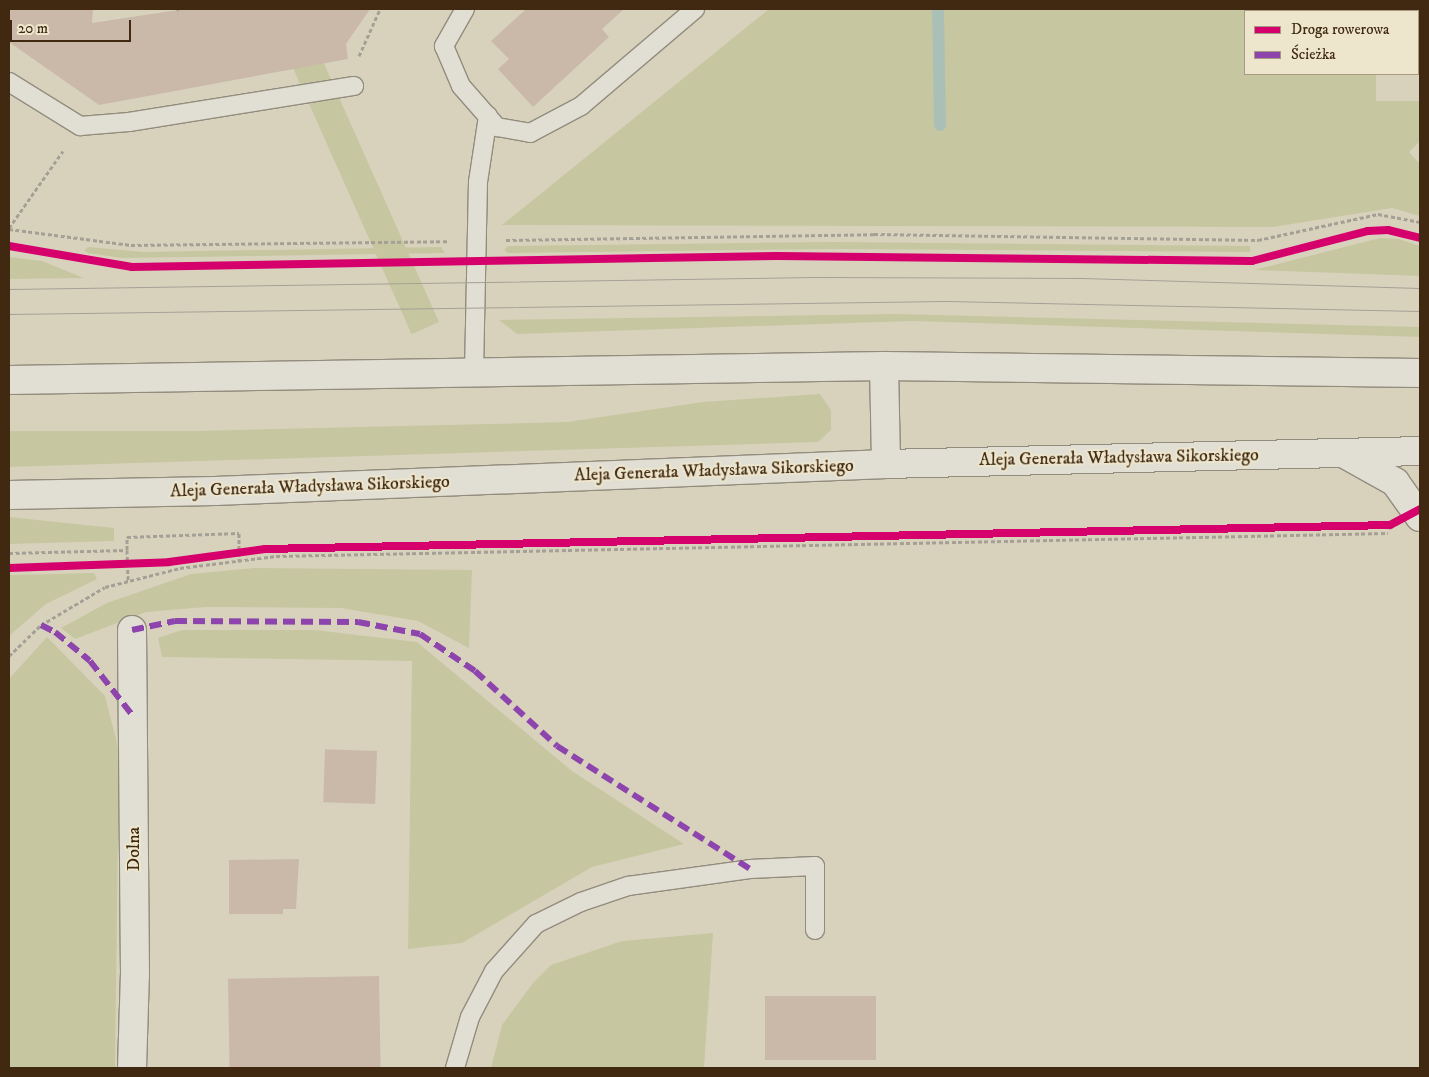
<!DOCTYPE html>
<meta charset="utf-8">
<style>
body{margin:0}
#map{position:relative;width:1429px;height:1077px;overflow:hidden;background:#d8d2bd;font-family:"IM FELL DW Pica",serif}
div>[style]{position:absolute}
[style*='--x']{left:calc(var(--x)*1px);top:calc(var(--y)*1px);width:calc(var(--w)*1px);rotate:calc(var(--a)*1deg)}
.green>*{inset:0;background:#c6c7a0;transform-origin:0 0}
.stream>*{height:12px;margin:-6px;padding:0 6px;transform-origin:6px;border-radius:6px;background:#aac0b7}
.building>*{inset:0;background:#cab9a9;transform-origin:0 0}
.path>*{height:3px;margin-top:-1.5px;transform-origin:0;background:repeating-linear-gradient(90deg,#a5a095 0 4px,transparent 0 6.5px)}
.roads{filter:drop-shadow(1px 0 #928c7d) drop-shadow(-1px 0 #928c7d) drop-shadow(0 1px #928c7d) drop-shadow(0 -1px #928c7d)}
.service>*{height:18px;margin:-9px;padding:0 9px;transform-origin:9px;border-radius:9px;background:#e1ded3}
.minor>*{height:28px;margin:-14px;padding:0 14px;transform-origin:14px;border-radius:14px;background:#e1ded3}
.secondary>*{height:28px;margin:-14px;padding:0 14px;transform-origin:14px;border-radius:14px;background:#e1ded3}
.tram>*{height:1px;margin:-0.5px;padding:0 0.5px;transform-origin:0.5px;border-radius:0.5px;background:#a5a095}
.quiet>*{height:6px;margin-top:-3px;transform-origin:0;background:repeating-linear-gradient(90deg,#8e44ad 0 12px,transparent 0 18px)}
.cycleway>*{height:8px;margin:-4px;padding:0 4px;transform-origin:4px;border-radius:4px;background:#d6006c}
span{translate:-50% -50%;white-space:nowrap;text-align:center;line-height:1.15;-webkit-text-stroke:4px #ede6cd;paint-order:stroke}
.street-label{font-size:18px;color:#402811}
.frame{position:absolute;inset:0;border:10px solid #402811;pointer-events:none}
.legend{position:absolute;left:1244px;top:10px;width:175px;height:65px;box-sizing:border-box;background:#ede6cd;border:1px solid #a89a82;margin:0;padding:6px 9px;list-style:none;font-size:15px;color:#402811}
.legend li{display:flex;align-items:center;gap:10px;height:25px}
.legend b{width:25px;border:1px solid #a89a82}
.scale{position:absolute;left:10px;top:20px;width:121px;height:22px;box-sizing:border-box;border:2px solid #402811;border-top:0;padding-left:6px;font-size:15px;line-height:18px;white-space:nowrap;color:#402811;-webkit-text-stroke:4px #ede6cd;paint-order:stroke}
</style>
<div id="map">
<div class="green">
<div style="clip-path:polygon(769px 9px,1376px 9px,1245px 11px,1245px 74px,1376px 74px,1376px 101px,1420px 101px,1420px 141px,1409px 152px,1420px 164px,1420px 216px,1392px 208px,1273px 227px,502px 225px)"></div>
<div style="clip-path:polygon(1380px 238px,1399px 239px,1420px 246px,1420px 276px,1254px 270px)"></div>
<div style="clip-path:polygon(832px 242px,1250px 246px,1250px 252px,832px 249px,508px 253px,504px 250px,508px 246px)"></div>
<div style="clip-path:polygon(88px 247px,144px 252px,441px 247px,445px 253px,122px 258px,88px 253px,84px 250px)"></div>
<div style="clip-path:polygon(9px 257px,42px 261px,84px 278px,9px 279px)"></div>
<div style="clip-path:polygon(895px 314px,1420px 327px,1420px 337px,912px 321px,517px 334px,499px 320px)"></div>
<div style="left:439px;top:322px;width:30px;height:430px;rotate:156deg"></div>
<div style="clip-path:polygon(820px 394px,831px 410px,831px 430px,818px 442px,9px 467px,9px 431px,196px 431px,567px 422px,703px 402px)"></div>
<div style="clip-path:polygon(9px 517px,114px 528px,114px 541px,9px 544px)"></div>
<div style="clip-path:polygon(254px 568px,472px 570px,469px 648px,418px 621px,341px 608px,206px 607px,146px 612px,75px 639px,61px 628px,107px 603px,191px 574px)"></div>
<div style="clip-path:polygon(94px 573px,97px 579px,46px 604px,9px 636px,9px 575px)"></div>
<div style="clip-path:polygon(182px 630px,315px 630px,417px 642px,572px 771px,684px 844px,592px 867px,462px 943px,408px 949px,412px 661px,162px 657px,158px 638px)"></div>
<div style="clip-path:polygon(47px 637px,105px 696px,119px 751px,115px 1068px,9px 1068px,9px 679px)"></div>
<div style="clip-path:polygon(713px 933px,704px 1068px,491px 1068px,502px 1025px,533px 983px,551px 965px,622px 941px)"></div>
</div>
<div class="stream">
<div style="--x:938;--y:9;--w:116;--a:89"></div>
</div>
<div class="building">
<div style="clip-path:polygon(9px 9px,93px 9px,92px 23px,185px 9px,370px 9px,346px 44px,348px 59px,99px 105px,9px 42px)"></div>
<div style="clip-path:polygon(526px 9px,624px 9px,602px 29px,609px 37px,533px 107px,498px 69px,509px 59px,491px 41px)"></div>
<div style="left:377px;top:751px;width:53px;height:52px;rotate:92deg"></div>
<div style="clip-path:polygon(299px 859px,296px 909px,283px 909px,283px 914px,229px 914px,229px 860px)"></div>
<div style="left:379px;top:976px;width:92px;height:151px;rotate:89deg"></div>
<div style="left:876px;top:996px;width:64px;height:111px;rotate:90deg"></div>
</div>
<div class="path">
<div style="--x:177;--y:9;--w:2;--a:27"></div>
<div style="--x:359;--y:56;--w:51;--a:-65.9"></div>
<div style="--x:9;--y:228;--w:94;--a:-55"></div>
<div style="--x:9;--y:229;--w:123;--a:7.5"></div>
<div style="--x:131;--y:245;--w:316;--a:-0.7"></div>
<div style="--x:506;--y:240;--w:368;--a:-0.9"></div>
<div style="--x:874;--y:234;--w:384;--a:0.9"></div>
<div style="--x:1258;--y:240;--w:123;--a:-12.2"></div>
<div style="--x:1378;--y:214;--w:43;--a:10.8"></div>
<div style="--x:127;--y:550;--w:31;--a:88"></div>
<div style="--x:9;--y:553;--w:118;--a:-1.5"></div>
<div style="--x:127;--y:550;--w:13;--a:-90"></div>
<div style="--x:127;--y:537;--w:112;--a:-2"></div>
<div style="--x:239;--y:533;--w:28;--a:90"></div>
<div style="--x:9;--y:656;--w:45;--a:-44.1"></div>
<div style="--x:41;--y:625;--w:74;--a:-30.7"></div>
<div style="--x:105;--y:587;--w:77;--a:-14.2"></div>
<div style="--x:180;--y:568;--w:97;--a:-7.1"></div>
<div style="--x:276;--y:556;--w:1112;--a:-1.18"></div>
</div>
<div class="roads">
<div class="service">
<div style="--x:465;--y:9;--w:43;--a:119.6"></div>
<div style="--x:444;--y:46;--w:43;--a:67"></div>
<div style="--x:461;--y:86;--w:55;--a:48.7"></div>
<div style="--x:497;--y:127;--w:34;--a:10"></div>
<div style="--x:530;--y:133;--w:58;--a:-27.9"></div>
<div style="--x:581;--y:106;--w:150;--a:-40.4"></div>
<div style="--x:9;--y:82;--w:84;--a:31.8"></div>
<div style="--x:80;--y:126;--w:49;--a:-4.7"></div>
<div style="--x:129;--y:122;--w:228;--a:-9.1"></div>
<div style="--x:474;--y:372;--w:190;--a:-88.8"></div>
<div style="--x:478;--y:182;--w:67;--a:-81.4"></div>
<div style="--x:455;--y:1068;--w:53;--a:-73.6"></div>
<div style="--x:470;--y:1017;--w:52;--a:-62.4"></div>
<div style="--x:494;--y:971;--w:63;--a:-48.2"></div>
<div style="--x:536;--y:924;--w:50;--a:-26.1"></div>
<div style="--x:581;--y:902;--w:50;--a:-18.8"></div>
<div style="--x:628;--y:886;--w:123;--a:-7.9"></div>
<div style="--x:750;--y:869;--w:65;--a:-2.6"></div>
<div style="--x:815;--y:866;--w:64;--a:90"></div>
</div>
<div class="minor">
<div style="--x:1343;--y:453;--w:60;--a:29.1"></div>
<div style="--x:1395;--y:482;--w:43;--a:54.5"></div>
<div style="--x:132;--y:1068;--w:94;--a:-88.2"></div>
<div style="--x:135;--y:974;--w:344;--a:-90.5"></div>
</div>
<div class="secondary">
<div style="--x:884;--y:366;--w:98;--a:88.8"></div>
<div style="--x:9;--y:380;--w:875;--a:-0.92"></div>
<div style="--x:884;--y:366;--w:536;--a:0.75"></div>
<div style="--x:9;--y:495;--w:206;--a:-1.1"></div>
<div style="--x:215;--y:491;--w:672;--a:-2.3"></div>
<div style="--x:886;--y:464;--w:534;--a:-1.39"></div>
</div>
</div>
<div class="tram">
<div style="--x:9;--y:289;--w:807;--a:-0.85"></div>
<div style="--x:816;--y:277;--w:266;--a:0.2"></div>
<div style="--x:1082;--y:278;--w:338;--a:1.7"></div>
<div style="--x:9;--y:314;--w:937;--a:-0.79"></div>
<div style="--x:946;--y:301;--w:474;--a:1.2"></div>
</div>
<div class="quiet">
<div style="--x:41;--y:625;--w:16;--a:27"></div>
<div style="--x:55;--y:632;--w:45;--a:39.6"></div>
<div style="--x:90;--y:661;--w:70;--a:52"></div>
<div style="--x:132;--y:630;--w:44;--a:-11.8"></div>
<div style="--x:175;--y:621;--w:183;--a:0.3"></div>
<div style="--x:358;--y:622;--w:63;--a:11"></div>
<div style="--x:420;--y:634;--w:66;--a:33.9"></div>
<div style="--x:475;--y:671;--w:111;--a:42.4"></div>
<div style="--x:557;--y:746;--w:229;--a:32.5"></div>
</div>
<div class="cycleway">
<div style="--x:9;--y:246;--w:125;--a:9.7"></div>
<div style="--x:132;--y:267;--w:645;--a:-0.98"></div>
<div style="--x:777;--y:256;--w:475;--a:0.6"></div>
<div style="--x:1252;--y:261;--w:120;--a:-14.5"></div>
<div style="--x:1368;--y:231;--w:20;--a:-3"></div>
<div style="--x:1388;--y:230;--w:33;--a:14"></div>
<div style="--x:9;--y:568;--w:160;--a:-2.1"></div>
<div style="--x:169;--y:562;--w:97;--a:-7.7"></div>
<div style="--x:265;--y:549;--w:1125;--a:-1.22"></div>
<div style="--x:1390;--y:525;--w:34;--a:-28"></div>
</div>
<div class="street-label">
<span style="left:1119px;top:458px;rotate:-1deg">Aleja Generała Władysława Sikorskiego</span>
<span style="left:714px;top:471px;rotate:-2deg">Aleja Generała Władysława Sikorskiego</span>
<span style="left:310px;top:487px;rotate:-2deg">Aleja Generała Władysława Sikorskiego</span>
<span style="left:134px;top:849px;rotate:-90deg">Dolna</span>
</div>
<div class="frame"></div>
<ul class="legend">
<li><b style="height:6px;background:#d6006c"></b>Droga rowerowa</li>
<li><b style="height:6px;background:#8e44ad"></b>Ścieżka</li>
</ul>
<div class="scale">20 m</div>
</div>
